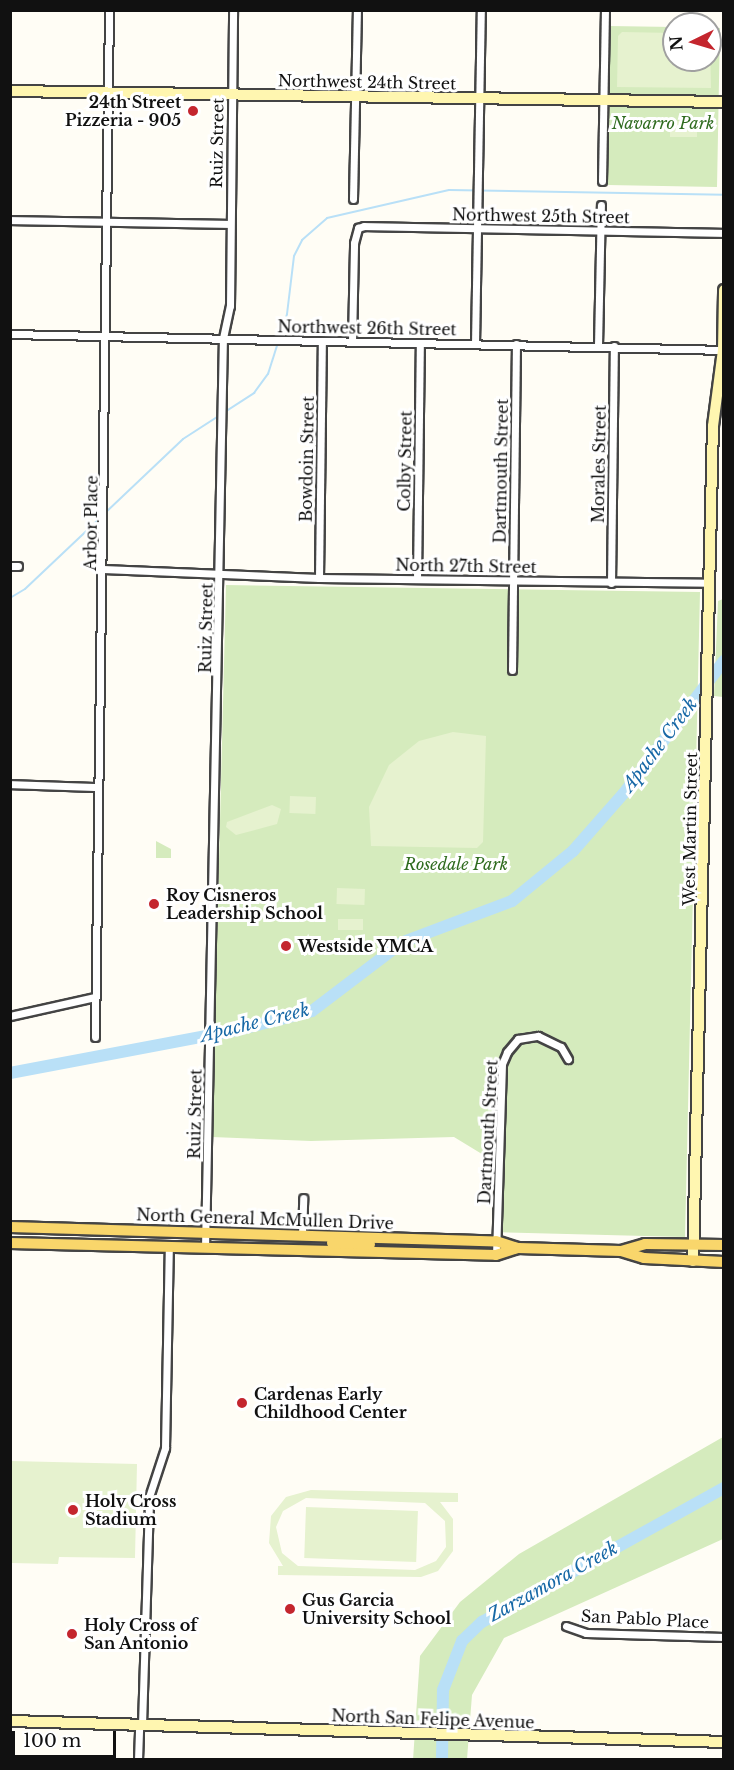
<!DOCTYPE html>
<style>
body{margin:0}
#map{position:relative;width:734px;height:1770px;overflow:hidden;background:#fffdf5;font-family:"Libre Baskerville",serif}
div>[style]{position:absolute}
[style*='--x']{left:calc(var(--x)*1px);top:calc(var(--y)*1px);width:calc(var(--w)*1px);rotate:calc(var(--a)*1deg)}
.green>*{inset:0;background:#d5ebbd}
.pitch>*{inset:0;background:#e6f2cf;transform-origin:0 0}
.stream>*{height:2px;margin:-1px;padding:0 1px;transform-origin:1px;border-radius:1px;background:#b9e0f7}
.river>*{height:12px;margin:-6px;padding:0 6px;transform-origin:6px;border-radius:6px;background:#b9e0f7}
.roads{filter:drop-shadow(2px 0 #444) drop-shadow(-2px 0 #444) drop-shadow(0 2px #444) drop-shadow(0 -2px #444)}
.street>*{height:7px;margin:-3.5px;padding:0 3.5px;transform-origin:3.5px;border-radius:3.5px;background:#fff}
.secondary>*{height:10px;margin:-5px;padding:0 5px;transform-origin:5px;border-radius:5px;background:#fff6b0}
.primary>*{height:10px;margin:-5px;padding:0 5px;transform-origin:5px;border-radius:5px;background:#f9d66b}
.dots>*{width:16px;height:16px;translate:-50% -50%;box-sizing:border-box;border:3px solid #fff;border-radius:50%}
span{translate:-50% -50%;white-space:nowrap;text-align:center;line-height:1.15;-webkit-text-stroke:6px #fff;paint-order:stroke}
.street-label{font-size:16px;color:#111}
.poi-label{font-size:16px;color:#111;font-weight:700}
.right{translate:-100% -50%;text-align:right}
.left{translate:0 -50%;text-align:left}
.park-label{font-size:16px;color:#2f6b1f;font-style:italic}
.water-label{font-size:18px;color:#1768a6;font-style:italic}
.frame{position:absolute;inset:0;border:12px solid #111;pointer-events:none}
.north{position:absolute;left:662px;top:12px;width:60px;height:60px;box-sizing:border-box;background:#fff;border:2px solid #a0a0a0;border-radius:50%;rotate:265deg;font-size:16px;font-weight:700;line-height:24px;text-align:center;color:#111}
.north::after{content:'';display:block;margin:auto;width:21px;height:27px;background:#c4262e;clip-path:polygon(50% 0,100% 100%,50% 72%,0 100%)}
.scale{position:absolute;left:12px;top:1731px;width:104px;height:27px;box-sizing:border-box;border:3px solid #111;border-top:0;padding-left:8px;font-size:18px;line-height:21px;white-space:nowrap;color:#111;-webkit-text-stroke:4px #fff;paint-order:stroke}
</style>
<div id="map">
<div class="green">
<div style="clip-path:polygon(609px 26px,674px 27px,674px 60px,710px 60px,710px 28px,720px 28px,717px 187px,608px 185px)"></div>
<div style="clip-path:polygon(226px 585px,700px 592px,685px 1237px,493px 1232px,495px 1162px,454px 1137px,311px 1141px,212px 1137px)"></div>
<div style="clip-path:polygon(723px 599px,723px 697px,714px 696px,718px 601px)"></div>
<div style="clip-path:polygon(156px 841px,171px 849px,171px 858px,156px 858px)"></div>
<div style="clip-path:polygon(723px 1437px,723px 1539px,504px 1638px,472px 1695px,467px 1759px,413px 1760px,420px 1656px,460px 1602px,519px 1554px)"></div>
</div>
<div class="pitch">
<div style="clip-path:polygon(622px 32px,674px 33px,674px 60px,710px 60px,710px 37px,711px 88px,617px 87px,618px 36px)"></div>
<div style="left:670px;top:121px;width:27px;height:16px"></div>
<div style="clip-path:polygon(453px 732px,486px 736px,483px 842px,477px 848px,371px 846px,369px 807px,389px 765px,419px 741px)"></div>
<div style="left:290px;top:796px;width:26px;height:17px;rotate:2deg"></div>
<div style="clip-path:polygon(272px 805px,281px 809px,277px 824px,236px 835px,226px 827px,227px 822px)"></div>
<div style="left:337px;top:888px;width:28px;height:16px;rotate:2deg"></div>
<div style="left:338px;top:919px;width:25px;height:11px"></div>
<div style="clip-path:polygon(11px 1461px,137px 1464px,135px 1558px,59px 1557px,58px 1564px,11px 1563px)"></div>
<div style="clip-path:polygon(evenodd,311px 1490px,458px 1493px,458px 1502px,440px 1502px,453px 1519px,453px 1551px,438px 1571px,421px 1577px,278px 1575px,278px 1566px,283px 1566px,269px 1543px,271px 1516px,286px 1497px,311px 1490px,306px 1498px,425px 1503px,445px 1521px,446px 1547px,436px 1561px,415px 1570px,298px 1566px,282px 1553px,276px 1527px,283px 1511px,306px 1498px)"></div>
<div style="left:306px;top:1507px;width:112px;height:51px;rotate:2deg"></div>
</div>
<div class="stream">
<div style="--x:104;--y:514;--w:109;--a:-43.5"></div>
<div style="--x:183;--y:439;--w:85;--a:-32.9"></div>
<div style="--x:254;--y:393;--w:24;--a:-54"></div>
<div style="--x:268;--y:374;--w:63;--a:-72.4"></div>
<div style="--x:287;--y:314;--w:58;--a:-83.1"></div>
<div style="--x:294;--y:256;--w:18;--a:-63"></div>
<div style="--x:302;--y:240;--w:33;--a:-41"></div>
<div style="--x:327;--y:218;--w:125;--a:-12.9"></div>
<div style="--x:449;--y:190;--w:275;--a:1"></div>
<div style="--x:10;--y:598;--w:17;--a:-31"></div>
<div style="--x:25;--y:589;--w:103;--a:-43.4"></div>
</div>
<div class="river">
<div style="--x:10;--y:1073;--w:231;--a:-10.7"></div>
<div style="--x:237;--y:1030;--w:77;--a:-14.2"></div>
<div style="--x:312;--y:1011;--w:114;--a:-37.2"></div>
<div style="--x:403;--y:942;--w:116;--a:-20.6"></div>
<div style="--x:512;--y:901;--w:79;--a:-39.3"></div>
<div style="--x:573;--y:851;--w:77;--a:-48.7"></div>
<div style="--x:624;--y:793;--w:166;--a:-52.9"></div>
<div style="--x:442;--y:1760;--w:70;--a:-89.2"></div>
<div style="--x:443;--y:1690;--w:53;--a:-68.8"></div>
<div style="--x:462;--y:1641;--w:28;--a:-44"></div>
<div style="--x:482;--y:1622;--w:277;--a:-29"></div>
</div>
<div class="roads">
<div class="street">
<div style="--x:602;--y:181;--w:171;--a:-89"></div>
<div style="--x:353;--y:199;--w:189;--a:-88.8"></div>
<div style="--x:10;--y:220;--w:219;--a:1"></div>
<div style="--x:10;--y:334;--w:714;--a:1.28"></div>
<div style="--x:352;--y:342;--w:99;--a:-88.8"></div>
<div style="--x:354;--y:243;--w:16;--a:-75"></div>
<div style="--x:358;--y:228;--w:6;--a:-18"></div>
<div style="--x:364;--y:226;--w:360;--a:1.1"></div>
<div style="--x:475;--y:344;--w:334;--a:-89"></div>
<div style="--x:598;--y:345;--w:140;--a:-88.8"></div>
<div style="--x:10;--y:566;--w:8;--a:0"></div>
<div style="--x:103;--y:569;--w:216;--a:2.4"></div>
<div style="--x:319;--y:578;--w:391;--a:0.7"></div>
<div style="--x:319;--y:578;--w:237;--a:-89.3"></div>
<div style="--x:417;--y:579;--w:236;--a:-89.3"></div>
<div style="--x:611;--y:583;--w:237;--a:-89.3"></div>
<div style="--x:512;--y:670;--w:326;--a:-89.3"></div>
<div style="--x:10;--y:784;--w:88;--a:2"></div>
<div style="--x:10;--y:1016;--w:87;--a:-12.6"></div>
<div style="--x:95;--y:1037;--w:1027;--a:-89.22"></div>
<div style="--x:302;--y:1235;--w:37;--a:-88"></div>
<div style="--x:205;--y:1248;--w:910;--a:-88.87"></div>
<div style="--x:223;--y:338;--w:33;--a:-78"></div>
<div style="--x:230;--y:306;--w:296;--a:-89.4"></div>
<div style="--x:496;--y:1255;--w:191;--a:-88.2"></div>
<div style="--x:502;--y:1064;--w:13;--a:-67"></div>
<div style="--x:507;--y:1052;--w:17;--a:-50"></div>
<div style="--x:518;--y:1039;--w:20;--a:-9"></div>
<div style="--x:538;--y:1036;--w:25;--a:26"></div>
<div style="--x:561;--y:1047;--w:14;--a:60"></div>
<div style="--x:566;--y:1626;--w:21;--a:19"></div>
<div style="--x:586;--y:1633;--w:138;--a:1.7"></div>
<div style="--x:142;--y:1725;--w:228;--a:-88.2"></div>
<div style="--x:149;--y:1497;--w:52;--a:-71.9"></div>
<div style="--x:165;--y:1448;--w:201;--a:-88.9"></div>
<div style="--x:138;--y:1760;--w:35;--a:-88"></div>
</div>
<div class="secondary">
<div style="--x:10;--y:91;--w:714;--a:0.88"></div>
<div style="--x:693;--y:1261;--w:835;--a:-88.63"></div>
<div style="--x:713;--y:426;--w:77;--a:-82.5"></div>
<div style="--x:723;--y:350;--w:60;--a:-89"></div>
<div style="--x:10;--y:1721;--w:714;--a:1.68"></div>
</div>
<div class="primary">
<div style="--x:10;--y:1227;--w:486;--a:1.7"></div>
<div style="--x:496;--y:1241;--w:23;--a:18"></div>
<div style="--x:518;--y:1248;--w:103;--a:1.7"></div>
<div style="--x:621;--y:1251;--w:24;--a:17"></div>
<div style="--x:644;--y:1258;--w:80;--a:2.9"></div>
<div style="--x:10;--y:1243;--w:486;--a:1.4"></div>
<div style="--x:496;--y:1255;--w:23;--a:-18"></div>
<div style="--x:332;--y:1243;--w:38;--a:2"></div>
<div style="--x:621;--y:1251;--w:25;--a:-16"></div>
<div style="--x:645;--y:1244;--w:79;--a:0.7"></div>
</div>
</div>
<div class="dots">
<div style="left:193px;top:111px;background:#c4262e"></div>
<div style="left:154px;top:904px;background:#c4262e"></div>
<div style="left:286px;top:946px;background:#c4262e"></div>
<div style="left:242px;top:1403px;background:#c4262e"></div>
<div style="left:73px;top:1510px;background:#c4262e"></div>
<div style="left:290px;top:1609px;background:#c4262e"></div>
<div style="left:72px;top:1634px;background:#c4262e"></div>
</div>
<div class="street-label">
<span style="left:367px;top:82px;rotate:1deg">Northwest 24th Street</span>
<span style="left:217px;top:143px;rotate:-89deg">Ruiz Street</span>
<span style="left:541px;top:216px;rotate:1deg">Northwest 25th Street</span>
<span style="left:367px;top:328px;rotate:1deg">Northwest 26th Street</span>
<span style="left:307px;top:459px;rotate:-89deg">Bowdoin Street</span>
<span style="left:405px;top:461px;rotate:-89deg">Colby Street</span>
<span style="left:599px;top:464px;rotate:-89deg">Morales Street</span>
<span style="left:501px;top:471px;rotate:-89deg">Dartmouth Street</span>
<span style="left:91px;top:523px;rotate:-89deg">Arbor Place</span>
<span style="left:466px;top:566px;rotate:1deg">North 27th Street</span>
<span style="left:206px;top:628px;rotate:-89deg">Ruiz Street</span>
<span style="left:690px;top:829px;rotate:-89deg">West Martin Street</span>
<span style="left:195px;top:1114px;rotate:-89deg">Ruiz Street</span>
<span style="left:488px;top:1132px;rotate:-87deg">Dartmouth Street</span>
<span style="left:265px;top:1219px;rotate:2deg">North General McMullen Drive</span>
<span style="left:645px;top:1619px;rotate:3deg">San Pablo Place</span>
<span style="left:433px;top:1719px;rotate:2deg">North San Felipe Avenue</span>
</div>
<div class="poi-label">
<span class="right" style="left:181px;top:111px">24th Street<br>Pizzeria - 905</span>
<span class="left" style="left:166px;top:904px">Roy Cisneros<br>Leadership School</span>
<span class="left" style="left:298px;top:946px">Westside YMCA</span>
<span class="left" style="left:254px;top:1403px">Cardenas Early<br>Childhood Center</span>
<span class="left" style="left:85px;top:1510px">Holy Cross<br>Stadium</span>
<span class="left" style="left:302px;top:1609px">Gus Garcia<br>University School</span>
<span class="left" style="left:84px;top:1634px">Holy Cross of<br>San Antonio</span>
</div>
<div class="park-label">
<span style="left:663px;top:123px">Navarro Park</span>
<span style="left:456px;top:864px">Rosedale Park</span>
</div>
<div class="water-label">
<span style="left:660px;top:745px;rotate:-53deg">Apache Creek</span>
<span style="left:255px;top:1023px;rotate:-14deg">Apache Creek</span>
<span style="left:553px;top:1582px;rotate:-29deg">Zarzamora Creek</span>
</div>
<div class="frame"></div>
<div class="north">N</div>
<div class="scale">100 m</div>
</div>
